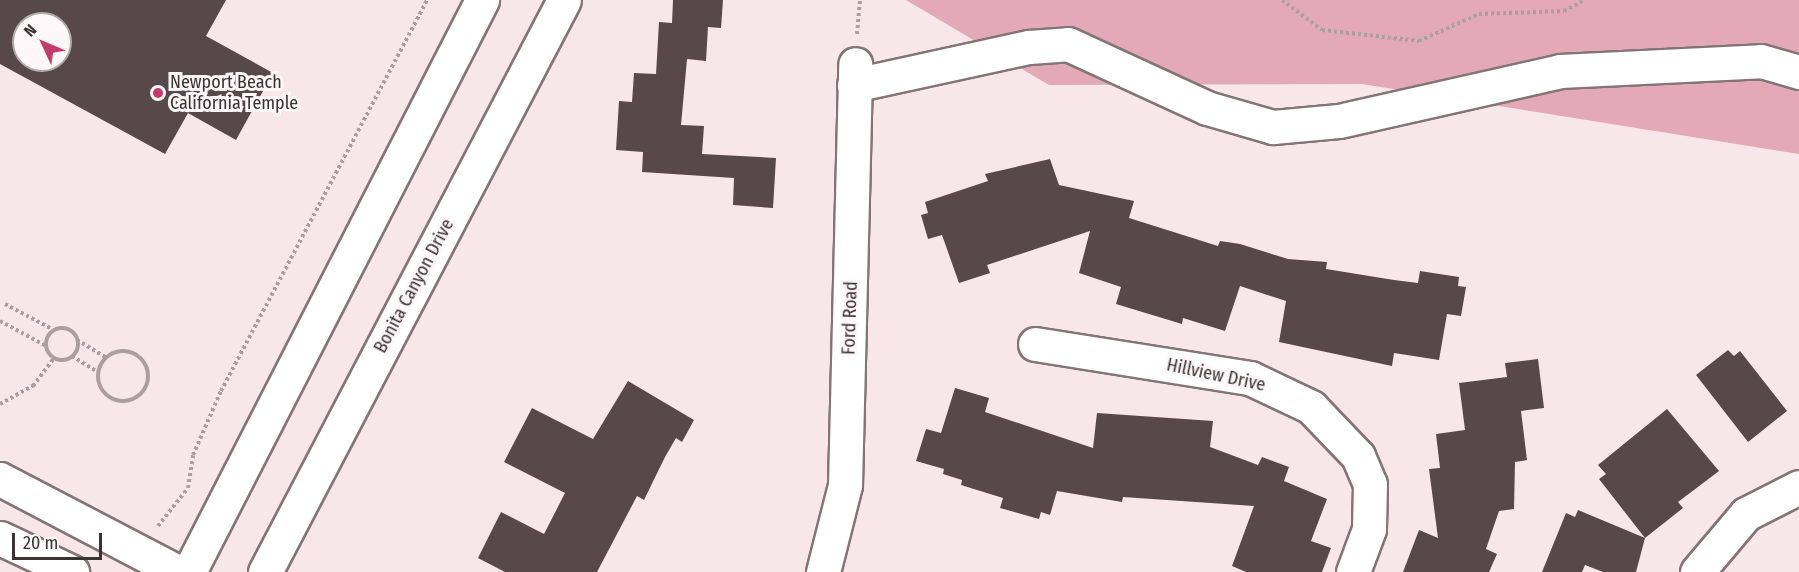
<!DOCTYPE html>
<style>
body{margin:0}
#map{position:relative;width:1799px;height:572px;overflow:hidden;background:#f8e7ea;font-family:"Fira Sans Condensed",sans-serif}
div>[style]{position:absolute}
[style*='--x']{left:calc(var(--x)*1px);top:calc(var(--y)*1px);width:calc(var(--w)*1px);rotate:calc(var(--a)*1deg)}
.green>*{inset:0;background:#e4a9b6}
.building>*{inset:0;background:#56484b}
.path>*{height:4px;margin-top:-2px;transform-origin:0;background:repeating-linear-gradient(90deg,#ab9ea0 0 3px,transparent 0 6px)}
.path>.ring{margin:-2px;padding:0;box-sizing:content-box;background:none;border:4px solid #ab9ea0;border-radius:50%}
.roads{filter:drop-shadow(2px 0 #837478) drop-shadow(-2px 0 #837478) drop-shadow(0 2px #837478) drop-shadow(0 -2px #837478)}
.minor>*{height:33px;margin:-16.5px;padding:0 16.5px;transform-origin:16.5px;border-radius:16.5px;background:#fff}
.major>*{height:33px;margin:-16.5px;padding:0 16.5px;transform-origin:16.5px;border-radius:16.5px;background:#fff}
.dots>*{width:16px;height:16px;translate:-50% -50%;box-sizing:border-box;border:3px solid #fef7f9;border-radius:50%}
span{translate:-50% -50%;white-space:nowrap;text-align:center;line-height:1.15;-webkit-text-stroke:6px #fef7f9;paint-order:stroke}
.poi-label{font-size:18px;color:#393334}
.left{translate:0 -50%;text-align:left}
.street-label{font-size:18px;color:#393334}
.north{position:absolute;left:12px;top:12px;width:60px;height:60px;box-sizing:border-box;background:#fef7f9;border:2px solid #afa9aa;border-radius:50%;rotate:314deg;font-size:16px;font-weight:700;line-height:24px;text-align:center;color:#393334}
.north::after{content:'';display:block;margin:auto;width:21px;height:27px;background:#c73a6c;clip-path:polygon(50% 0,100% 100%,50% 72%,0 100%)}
.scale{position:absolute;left:12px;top:533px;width:90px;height:27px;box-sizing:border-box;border:3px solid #393334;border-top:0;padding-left:8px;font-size:18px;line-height:21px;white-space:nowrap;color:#393334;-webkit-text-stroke:4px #fef7f9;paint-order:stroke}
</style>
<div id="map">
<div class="green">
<div style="clip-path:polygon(906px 0,1799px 0,1799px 154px,1362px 84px,1049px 85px)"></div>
</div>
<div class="building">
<div style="clip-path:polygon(evenodd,0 0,226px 0,206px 36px,273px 73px,236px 140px,188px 113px,165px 154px,0 64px,0 0,24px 24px,60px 24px,60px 60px,24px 60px,24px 24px)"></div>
<div style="clip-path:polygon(673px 0,723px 0,721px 28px,708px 27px,706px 61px,687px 59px,681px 125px,704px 126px,702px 154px,776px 158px,773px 208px,733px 205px,734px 178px,642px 172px,643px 152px,616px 150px,619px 101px,632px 102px,634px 73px,656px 74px,659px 22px,672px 23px)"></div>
<div style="clip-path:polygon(1050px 159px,1059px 185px,1134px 201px,1129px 218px,1218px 246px,1220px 241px,1240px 244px,1288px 259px,1327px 262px,1326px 269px,1394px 280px,1418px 283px,1420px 271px,1459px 277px,1458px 286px,1466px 287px,1461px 316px,1447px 314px,1439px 360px,1394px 353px,1392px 366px,1279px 342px,1286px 301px,1240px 286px,1225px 331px,1183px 318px,1182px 324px,1116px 304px,1121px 287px,1079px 273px,1090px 231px,987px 265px,990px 273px,959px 283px,942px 235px,928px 239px,921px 215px,928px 213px,925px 202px,988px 181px,985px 174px)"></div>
<div style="clip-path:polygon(1728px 350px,1734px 356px,1740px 351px,1787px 411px,1748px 442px,1696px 375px)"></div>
<div style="clip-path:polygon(1538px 359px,1544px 408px,1521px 411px,1527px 460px,1515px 462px,1514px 509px,1499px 511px,1486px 549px,1497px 554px,1489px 572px,1403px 572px,1419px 530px,1438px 538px,1429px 469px,1440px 468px,1436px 434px,1465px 430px,1459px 383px,1507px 377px,1505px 363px)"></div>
<div style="clip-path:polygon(628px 381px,694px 420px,682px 442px,676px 438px,665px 457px,644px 500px,637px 496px,597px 572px,505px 572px,478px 558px,501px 512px,544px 534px,565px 493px,504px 462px,532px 408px,593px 439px)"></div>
<div style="clip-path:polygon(955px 388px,989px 398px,985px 412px,1093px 448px,1097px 413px,1213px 421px,1210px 447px,1258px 465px,1262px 457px,1289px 467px,1284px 481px,1327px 499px,1311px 541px,1331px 548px,1322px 572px,1246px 572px,1232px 566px,1254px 506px,1123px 497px,1122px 502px,1057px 491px,1050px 515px,1041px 512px,1039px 519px,1000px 508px,1003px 498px,961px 485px,962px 480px,943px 474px,944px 469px,916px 461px,926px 429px,941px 433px)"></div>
<div style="clip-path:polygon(1667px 409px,1719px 471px,1678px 502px,1683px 508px,1645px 538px,1636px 572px,1603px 572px,1585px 565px,1582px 572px,1542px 572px,1566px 513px,1575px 517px,1578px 510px,1645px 538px,1599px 479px,1606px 474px,1598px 465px)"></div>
</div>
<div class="path">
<div style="--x:1282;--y:0;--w:50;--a:36.9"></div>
<div style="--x:1322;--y:30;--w:98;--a:6.5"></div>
<div style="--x:1419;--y:41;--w:66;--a:-24.2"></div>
<div style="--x:1479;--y:14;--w:85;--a:-2"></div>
<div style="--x:1564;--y:11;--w:24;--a:-28"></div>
<div style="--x:857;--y:34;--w:34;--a:-85"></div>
<div style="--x:5;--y:304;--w:55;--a:28"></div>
<div style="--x:0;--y:321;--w:52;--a:28.5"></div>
<div class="ring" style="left:46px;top:328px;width:28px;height:28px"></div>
<div style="--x:77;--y:340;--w:35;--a:31"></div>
<div class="ring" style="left:98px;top:351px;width:46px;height:46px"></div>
<div style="--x:72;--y:356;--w:31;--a:32"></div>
<div style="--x:0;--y:404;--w:38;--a:-29"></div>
<div style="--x:33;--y:386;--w:35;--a:-53"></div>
<div style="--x:158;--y:526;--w:48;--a:-51.7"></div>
<div style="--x:188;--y:488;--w:33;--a:-81"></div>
<div style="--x:193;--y:455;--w:70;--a:-66.4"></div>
<div style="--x:221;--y:391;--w:442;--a:-62.2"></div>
</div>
<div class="roads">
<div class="minor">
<div style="--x:854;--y:85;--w:179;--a:-12.3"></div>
<div style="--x:1029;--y:47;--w:39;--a:-4"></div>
<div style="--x:1068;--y:44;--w:153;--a:24.7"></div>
<div style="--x:1207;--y:108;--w:69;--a:16.1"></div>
<div style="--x:1273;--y:127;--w:66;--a:-5.2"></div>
<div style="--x:1339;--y:121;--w:227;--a:-12.7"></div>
<div style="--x:1560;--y:71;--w:201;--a:-2.8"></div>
<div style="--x:1761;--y:61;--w:40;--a:16"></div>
<div style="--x:1035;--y:344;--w:218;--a:9"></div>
<div style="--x:1250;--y:378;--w:68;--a:25.4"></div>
<div style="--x:1311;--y:407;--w:68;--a:46.2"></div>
<div style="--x:1358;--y:456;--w:30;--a:67"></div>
<div style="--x:1370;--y:484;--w:45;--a:91.3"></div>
<div style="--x:1369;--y:529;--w:46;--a:110.4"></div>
<div style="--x:0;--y:479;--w:201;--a:27.6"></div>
<div style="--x:0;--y:538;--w:80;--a:25.3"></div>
<div style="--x:823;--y:572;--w:90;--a:-75.8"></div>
<div style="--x:845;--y:485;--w:421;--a:-88.6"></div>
<div style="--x:1697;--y:572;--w:76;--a:-49.8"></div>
<div style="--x:1746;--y:514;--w:59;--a:-27"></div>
</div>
<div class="major">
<div style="--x:189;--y:572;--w:643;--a:-62.88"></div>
<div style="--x:265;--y:572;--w:645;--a:-62.4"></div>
</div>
</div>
<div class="dots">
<div style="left:158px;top:93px;background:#c73a6c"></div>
</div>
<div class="poi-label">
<span class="left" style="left:170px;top:93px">Newport Beach<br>California Temple</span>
</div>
<div class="street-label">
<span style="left:414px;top:286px;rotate:-62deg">Bonita Canyon Drive</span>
<span style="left:850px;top:318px;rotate:-88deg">Ford Road</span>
<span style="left:1216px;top:375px;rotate:12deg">Hillview Drive</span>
</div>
<div class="north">N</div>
<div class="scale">20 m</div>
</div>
